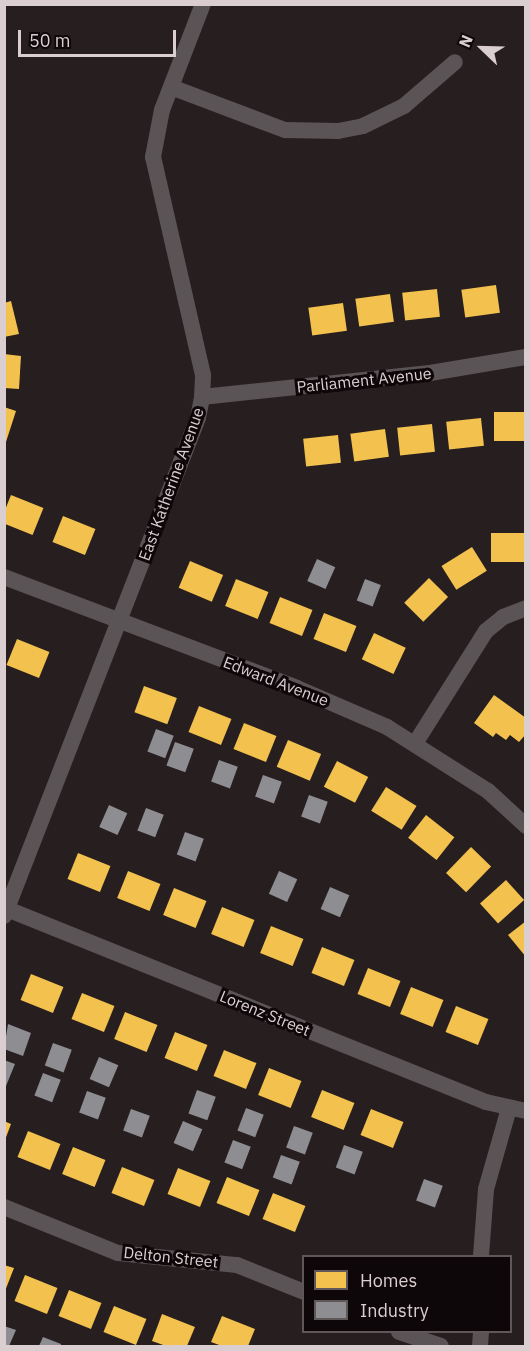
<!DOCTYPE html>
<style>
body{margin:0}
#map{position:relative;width:530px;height:1351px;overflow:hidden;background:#271e20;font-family:"IBM Plex Sans",sans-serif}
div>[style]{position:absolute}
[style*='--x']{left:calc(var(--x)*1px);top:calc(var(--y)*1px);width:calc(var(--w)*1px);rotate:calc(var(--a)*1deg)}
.homes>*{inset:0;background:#f2c14e;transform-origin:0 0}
.industry>*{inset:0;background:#8d8d92;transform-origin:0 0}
.minor>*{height:16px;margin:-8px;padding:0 8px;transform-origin:8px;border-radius:8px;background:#5a5456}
span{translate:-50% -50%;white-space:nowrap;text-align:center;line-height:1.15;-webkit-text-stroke:6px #0e0709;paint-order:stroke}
.street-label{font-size:16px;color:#dbced0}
.frame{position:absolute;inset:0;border:6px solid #dbced0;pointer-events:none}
.legend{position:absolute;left:302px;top:1255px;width:210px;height:78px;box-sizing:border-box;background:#0e0709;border:2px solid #605759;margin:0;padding:8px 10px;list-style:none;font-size:18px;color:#dbced0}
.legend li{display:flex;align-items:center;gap:12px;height:30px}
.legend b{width:30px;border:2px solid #605759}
.north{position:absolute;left:452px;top:18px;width:60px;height:60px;-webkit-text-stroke:4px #0e0709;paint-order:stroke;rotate:293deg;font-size:16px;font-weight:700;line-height:24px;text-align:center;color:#dbced0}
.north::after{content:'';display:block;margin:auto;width:21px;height:27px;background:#dbced0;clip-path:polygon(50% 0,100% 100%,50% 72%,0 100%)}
.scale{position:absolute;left:18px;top:30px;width:158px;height:27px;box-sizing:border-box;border:3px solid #dbced0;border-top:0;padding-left:8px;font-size:18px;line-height:21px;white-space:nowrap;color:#dbced0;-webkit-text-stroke:4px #0e0709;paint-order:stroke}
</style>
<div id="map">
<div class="homes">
<div style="left:496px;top:285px;width:28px;height:35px;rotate:82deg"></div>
<div style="left:437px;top:289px;width:28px;height:35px;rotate:84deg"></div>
<div style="left:390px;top:294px;width:28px;height:35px;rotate:82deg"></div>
<div style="clip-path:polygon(11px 301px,19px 334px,4px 337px,4px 303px)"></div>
<div style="left:343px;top:303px;width:28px;height:35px;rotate:82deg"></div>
<div style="clip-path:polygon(4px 354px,21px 356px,19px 389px,4px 388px)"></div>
<div style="clip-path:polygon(4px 407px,16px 411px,5px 445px,4px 445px)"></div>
<div style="left:526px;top:412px;width:29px;height:32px;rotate:90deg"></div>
<div style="left:481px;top:418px;width:28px;height:35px;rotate:84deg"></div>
<div style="left:432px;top:424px;width:28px;height:35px;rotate:84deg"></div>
<div style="left:385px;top:429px;width:28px;height:35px;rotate:82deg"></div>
<div style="left:338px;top:435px;width:28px;height:35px;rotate:84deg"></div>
<div style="left:11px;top:495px;width:35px;height:29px;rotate:22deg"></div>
<div style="left:63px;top:516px;width:35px;height:28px;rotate:22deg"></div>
<div style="left:526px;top:533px;width:29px;height:35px;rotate:90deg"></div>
<div style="left:472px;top:547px;width:28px;height:36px;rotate:58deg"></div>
<div style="left:190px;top:561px;width:36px;height:29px;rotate:23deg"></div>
<div style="left:429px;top:578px;width:27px;height:35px;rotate:45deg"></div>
<div style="left:236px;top:579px;width:35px;height:29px;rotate:22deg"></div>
<div style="left:280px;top:597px;width:35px;height:28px;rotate:22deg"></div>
<div style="left:324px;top:613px;width:35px;height:28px;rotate:22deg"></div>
<div style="left:374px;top:633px;width:35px;height:29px;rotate:25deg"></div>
<div style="left:17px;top:639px;width:35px;height:28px;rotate:22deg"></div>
<div style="left:144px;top:686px;width:35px;height:28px;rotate:20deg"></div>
<div style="clip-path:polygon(494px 695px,526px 718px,526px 734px,519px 742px,510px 735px,506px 740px,496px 733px,493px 737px,474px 723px)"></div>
<div style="left:199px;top:706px;width:35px;height:28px;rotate:22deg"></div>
<div style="left:244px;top:723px;width:35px;height:28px;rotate:22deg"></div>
<div style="left:288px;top:740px;width:36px;height:29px;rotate:23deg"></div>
<div style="left:337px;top:761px;width:35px;height:29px;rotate:27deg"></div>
<div style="left:386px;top:787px;width:36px;height:28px;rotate:32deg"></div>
<div style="left:426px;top:815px;width:36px;height:29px;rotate:38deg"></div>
<div style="left:471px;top:847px;width:28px;height:36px;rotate:44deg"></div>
<div style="left:78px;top:853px;width:35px;height:28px;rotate:22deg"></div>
<div style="left:128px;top:871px;width:35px;height:29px;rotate:22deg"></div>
<div style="left:506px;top:880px;width:27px;height:35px;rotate:48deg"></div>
<div style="left:174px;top:888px;width:35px;height:29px;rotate:22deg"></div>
<div style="left:222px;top:907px;width:35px;height:29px;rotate:22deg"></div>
<div style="clip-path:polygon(526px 921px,526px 957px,508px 935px)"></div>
<div style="left:271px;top:926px;width:35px;height:29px;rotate:22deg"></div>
<div style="left:322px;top:947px;width:35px;height:28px;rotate:22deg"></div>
<div style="left:368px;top:968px;width:35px;height:28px;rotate:22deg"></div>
<div style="left:31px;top:974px;width:35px;height:28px;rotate:22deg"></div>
<div style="left:411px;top:987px;width:35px;height:29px;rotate:22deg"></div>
<div style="left:82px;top:993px;width:35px;height:28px;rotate:22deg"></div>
<div style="left:456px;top:1006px;width:35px;height:28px;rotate:22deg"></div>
<div style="left:125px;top:1012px;width:35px;height:29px;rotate:22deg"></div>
<div style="left:175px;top:1032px;width:35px;height:28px;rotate:22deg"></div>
<div style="left:224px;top:1050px;width:35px;height:28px;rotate:22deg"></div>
<div style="left:269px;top:1068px;width:35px;height:29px;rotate:22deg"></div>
<div style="left:322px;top:1090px;width:35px;height:29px;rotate:22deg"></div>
<div style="left:371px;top:1109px;width:35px;height:28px;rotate:22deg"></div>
<div style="clip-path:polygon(4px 1121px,11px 1124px,5px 1140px,4px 1140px)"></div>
<div style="left:28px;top:1131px;width:35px;height:28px;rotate:22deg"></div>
<div style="left:73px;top:1147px;width:35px;height:29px;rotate:22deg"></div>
<div style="left:122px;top:1167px;width:35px;height:28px;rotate:22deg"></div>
<div style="left:178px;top:1168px;width:35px;height:28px;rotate:22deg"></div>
<div style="left:227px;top:1177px;width:35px;height:28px;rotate:22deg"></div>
<div style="left:273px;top:1193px;width:35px;height:28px;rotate:22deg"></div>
<div style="clip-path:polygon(4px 1265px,14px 1268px,5px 1291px,4px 1291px)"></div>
<div style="left:25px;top:1275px;width:35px;height:28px;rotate:22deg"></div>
<div style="left:69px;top:1290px;width:35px;height:28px;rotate:22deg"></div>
<div style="left:114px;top:1306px;width:35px;height:28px;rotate:22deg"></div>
<div style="clip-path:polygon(162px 1314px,195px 1327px,187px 1346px,166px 1346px,152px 1341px)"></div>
<div style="clip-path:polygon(222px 1316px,255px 1329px,248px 1346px,222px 1346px,211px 1342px)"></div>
</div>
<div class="industry">
<div style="left:317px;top:559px;width:20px;height:24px;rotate:24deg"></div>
<div style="left:365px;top:579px;width:17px;height:23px;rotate:21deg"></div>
<div style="left:156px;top:729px;width:19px;height:24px;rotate:21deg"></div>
<div style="left:175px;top:742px;width:20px;height:25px;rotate:20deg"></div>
<div style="left:219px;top:760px;width:20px;height:23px;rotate:20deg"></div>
<div style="left:263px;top:775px;width:20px;height:23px;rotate:20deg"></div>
<div style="left:309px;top:795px;width:20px;height:23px;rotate:20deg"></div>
<div style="left:109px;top:805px;width:20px;height:24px;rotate:24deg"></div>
<div style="left:146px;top:808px;width:19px;height:24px;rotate:21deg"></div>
<div style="left:185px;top:832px;width:20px;height:24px;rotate:20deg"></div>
<div style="left:279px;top:871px;width:20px;height:25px;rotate:24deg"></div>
<div style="left:330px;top:887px;width:21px;height:24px;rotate:23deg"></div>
<div style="clip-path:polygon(8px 1024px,31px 1033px,23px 1056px,4px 1049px)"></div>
<div style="left:53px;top:1043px;width:20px;height:24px;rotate:20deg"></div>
<div style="left:99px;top:1057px;width:21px;height:24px;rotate:23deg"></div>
<div style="clip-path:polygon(4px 1060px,15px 1064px,6px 1086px,4px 1085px)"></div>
<div style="left:43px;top:1073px;width:19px;height:24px;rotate:21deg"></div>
<div style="left:197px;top:1090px;width:20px;height:25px;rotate:20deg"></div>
<div style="left:87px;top:1091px;width:20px;height:23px;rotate:20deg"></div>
<div style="left:246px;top:1108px;width:19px;height:24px;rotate:21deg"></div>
<div style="left:131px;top:1109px;width:20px;height:23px;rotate:20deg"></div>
<div style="left:183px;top:1121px;width:21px;height:24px;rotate:23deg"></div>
<div style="left:294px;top:1126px;width:20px;height:23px;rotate:20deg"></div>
<div style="left:233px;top:1140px;width:19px;height:24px;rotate:21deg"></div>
<div style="left:344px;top:1145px;width:20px;height:24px;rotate:20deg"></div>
<div style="left:281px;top:1155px;width:20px;height:24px;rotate:20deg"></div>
<div style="left:424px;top:1179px;width:20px;height:23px;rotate:20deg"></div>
<div style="clip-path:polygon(4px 1326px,16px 1330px,9px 1346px,4px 1346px)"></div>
<div style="clip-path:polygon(43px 1337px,61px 1344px,61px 1346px,39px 1346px)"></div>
</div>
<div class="minor">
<div style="--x:171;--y:87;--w:122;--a:20.7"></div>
<div style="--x:285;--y:130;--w:53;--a:1.1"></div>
<div style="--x:338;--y:131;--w:25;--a:-11"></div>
<div style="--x:363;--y:126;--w:46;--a:-26"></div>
<div style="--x:404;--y:106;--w:67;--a:-40.8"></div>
<div style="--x:202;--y:397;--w:229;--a:-6"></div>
<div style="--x:430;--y:373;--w:97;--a:-9.5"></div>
<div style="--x:4;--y:577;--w:313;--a:20.7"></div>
<div style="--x:297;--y:688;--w:98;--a:23.4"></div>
<div style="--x:387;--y:727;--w:120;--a:32.4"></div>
<div style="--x:488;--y:791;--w:52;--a:42.6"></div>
<div style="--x:416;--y:742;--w:131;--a:-57.8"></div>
<div style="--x:486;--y:631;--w:22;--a:-39"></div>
<div style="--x:503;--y:617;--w:25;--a:-21"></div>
<div style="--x:7;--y:909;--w:516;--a:21.95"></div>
<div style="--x:486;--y:1102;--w:41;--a:12.7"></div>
<div style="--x:4;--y:916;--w:534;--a:-68.72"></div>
<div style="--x:198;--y:418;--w:21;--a:-79"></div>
<div style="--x:202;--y:397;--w:22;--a:-87"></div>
<div style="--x:203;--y:375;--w:224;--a:-102.9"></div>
<div style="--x:153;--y:157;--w:48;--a:-79.2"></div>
<div style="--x:162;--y:110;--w:114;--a:-68.9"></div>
<div style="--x:4;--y:1207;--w:123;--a:22"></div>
<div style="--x:118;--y:1253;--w:120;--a:5.8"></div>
<div style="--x:237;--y:1265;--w:72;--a:21.9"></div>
<div style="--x:481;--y:1256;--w:67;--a:-85.7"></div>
<div style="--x:486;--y:1189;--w:84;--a:-74.1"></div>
<div style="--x:399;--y:1332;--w:44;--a:18.4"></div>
<div style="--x:480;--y:1346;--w:14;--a:-86"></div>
</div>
<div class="street-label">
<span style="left:364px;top:380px;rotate:-6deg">Parliament Avenue</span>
<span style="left:171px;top:484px;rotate:-70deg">East Katherine Avenue</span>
<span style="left:276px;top:681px;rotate:21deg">Edward Avenue</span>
<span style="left:265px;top:1013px;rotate:22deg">Lorenz Street</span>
<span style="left:171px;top:1257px;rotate:6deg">Delton Street</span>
</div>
<div class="frame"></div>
<ul class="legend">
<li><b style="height:16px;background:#f2c14e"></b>Homes</li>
<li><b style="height:16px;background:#8d8d92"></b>Industry</li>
</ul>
<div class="north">N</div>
<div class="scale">50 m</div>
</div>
